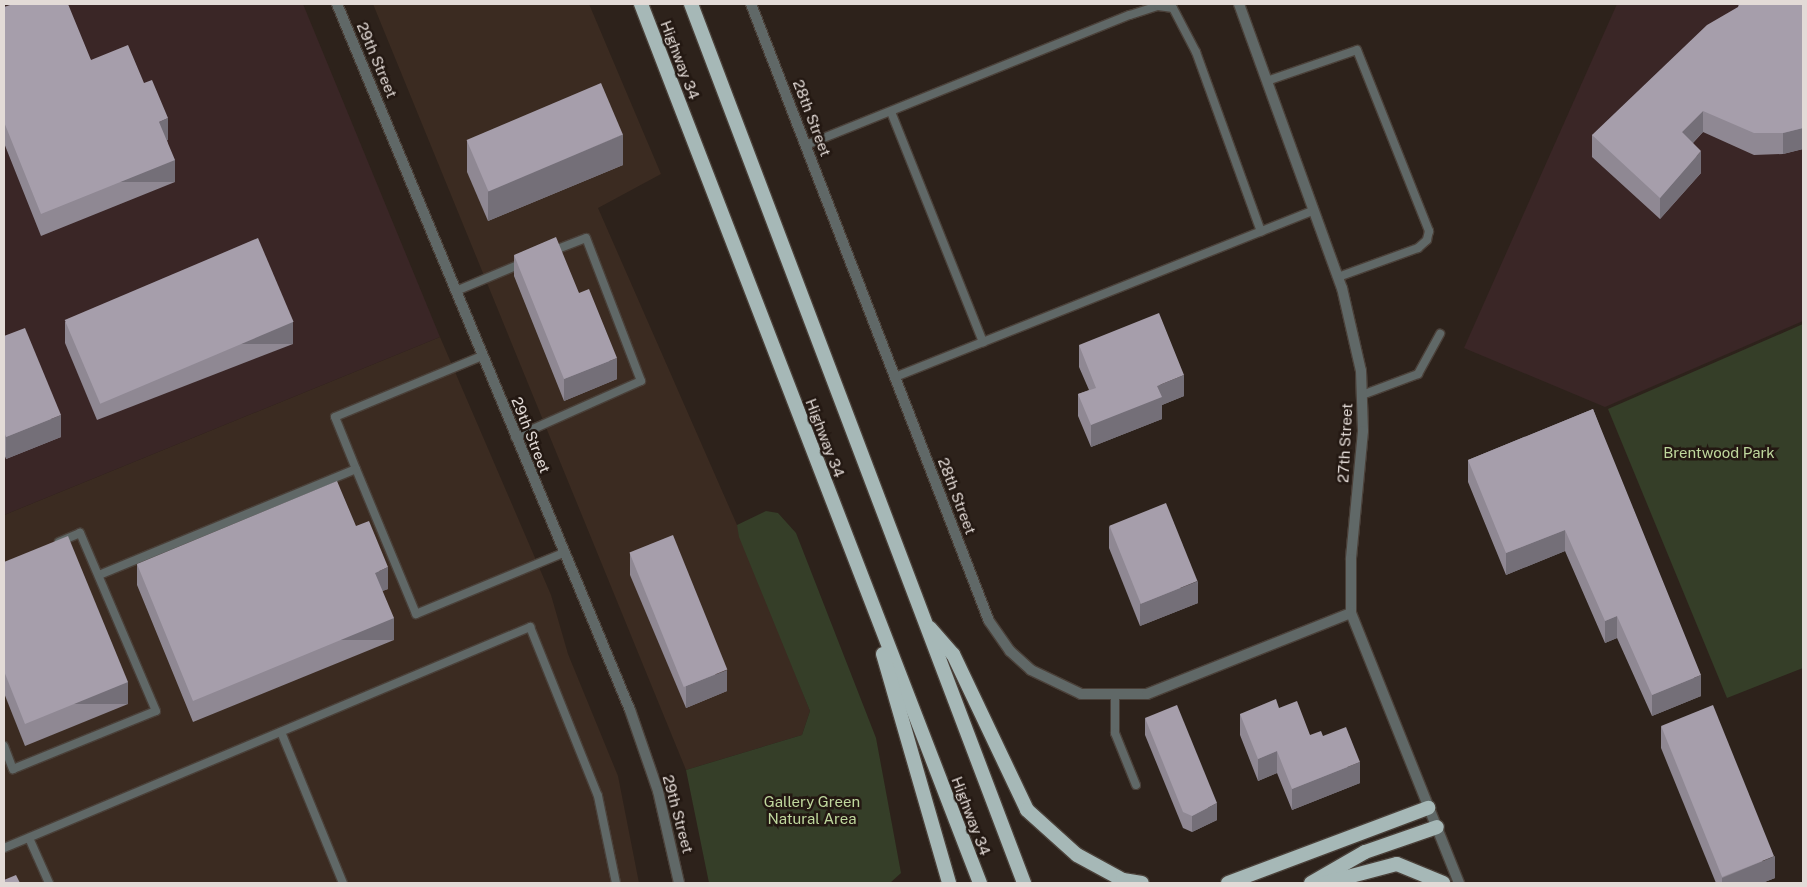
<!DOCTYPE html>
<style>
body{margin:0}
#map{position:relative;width:1807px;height:887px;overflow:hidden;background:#2d221b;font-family:"Public Sans",sans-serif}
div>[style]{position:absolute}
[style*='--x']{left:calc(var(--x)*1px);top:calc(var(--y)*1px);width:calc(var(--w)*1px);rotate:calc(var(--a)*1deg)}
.built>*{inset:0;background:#3b2b21}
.education>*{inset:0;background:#3a2626}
.green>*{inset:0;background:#353e28}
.roads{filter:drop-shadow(1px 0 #4a4039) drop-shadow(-1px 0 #4a4039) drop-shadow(0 1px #4a4039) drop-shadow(0 -1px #4a4039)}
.service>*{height:8px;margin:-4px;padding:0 4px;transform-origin:4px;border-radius:4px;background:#606867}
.tertiary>*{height:10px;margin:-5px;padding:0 5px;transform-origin:5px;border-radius:5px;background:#606867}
.trunk>*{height:14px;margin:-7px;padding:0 7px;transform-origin:7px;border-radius:7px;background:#a6b8b7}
.wall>*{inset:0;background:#8f8893}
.shaded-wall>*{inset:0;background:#746f78;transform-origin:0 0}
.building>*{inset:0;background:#a69eab;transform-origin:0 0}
span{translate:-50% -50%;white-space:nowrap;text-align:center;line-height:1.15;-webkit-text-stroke:5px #231812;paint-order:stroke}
.street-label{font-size:15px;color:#e3dbd7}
.park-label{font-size:15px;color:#bfd79d}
.frame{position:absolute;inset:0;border:5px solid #e3dbd7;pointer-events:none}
</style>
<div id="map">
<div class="built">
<div style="clip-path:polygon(373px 4px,589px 4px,661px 174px,598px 208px,737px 525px,810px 711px,802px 735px,686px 770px)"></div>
<div style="clip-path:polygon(440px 337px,551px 595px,568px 654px,618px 776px,639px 883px,4px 883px,4px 515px)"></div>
</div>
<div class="education">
<div style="clip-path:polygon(4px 4px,303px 4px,440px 337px,4px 515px)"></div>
<div style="clip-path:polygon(1617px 4px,1803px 4px,1803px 321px,1605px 407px,1464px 348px)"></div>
</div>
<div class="green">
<div style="clip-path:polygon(1803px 324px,1803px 668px,1727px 698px,1608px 409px)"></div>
<div style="clip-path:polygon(766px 511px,778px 513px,796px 533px,876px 738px,901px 873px,890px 883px,709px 883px,686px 770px,802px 735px,810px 711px,739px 537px,737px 525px)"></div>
</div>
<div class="roads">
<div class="service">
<div style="--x:1267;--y:81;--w:95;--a:-19"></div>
<div style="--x:1357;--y:50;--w:195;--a:68.3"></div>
<div style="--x:1429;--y:231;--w:9;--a:103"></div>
<div style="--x:1427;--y:240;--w:12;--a:138"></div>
<div style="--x:1418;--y:248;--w:85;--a:160.1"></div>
<div style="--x:891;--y:112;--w:248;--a:68.2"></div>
<div style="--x:806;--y:145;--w:349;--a:-21.9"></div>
<div style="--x:1130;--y:15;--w:29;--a:-18"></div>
<div style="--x:1158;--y:6;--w:15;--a:8"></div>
<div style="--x:1173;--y:8;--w:50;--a:62.4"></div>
<div style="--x:1196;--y:52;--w:191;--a:70.1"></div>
<div style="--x:456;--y:291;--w:73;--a:-22.7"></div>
<div style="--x:482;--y:356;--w:159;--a:157.5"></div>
<div style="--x:335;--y:417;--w:56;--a:68"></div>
<div style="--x:356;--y:469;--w:157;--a:67.5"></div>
<div style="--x:416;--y:614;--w:159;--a:-22.5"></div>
<div style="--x:895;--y:377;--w:451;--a:-21.7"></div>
<div style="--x:1362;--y:395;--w:60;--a:-20.6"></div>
<div style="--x:1418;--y:374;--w:46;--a:-61.2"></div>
<div style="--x:515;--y:437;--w:138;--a:-24"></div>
<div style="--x:641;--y:381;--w:153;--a:-111"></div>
<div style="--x:586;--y:238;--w:36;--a:159"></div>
<div style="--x:99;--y:575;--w:278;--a:-22.4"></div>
<div style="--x:1115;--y:694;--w:39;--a:90"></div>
<div style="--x:1115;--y:733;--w:56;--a:68"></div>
<div style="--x:281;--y:732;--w:163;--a:67.7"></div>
<div style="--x:4;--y:746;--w:25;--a:69"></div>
<div style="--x:13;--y:769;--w:154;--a:-22.1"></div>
<div style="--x:156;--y:711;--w:194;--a:-113.1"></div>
<div style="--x:80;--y:533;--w:23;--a:157"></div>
<div style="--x:29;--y:838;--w:49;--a:66"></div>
<div style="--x:4;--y:848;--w:571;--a:-22.79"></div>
<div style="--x:530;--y:627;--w:182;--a:68.1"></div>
<div style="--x:598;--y:796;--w:89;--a:78.3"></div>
</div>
<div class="tertiary">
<div style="--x:337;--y:4;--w:764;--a:67.46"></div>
<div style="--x:630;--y:710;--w:86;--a:70.9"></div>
<div style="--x:658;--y:791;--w:94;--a:77.1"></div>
<div style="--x:751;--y:4;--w:661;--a:68.91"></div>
<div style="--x:989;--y:621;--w:37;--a:55"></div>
<div style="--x:1010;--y:651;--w:28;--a:42"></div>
<div style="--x:1031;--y:670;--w:55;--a:25.6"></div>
<div style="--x:1081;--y:694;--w:66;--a:0"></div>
<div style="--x:1147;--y:694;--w:219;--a:-21.7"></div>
<div style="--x:1239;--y:4;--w:302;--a:70.1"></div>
<div style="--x:1342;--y:288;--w:85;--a:77.1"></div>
<div style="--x:1361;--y:371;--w:60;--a:88.1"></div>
<div style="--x:1363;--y:431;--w:129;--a:95.4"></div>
<div style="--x:1351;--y:559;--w:54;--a:90"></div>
<div style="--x:1351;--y:613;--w:291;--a:68.2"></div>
</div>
<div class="trunk">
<div style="--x:641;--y:4;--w:942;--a:68.91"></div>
<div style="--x:691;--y:4;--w:940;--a:69.25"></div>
<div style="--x:930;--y:628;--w:35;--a:49"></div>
<div style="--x:953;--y:654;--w:173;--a:64.6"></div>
<div style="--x:1027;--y:810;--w:67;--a:42"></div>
<div style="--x:1077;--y:855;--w:52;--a:28.5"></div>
<div style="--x:1123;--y:880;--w:19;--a:9"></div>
<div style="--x:883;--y:654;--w:238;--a:73.9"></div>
<div style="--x:1228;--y:883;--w:214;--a:-20.6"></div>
<div style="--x:1311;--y:883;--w:62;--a:-29.9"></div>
<div style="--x:1365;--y:852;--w:76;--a:-19.1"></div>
<div style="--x:1325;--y:883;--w:74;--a:-14.8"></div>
<div style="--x:1397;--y:864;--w:50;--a:22.4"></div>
</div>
</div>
<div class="wall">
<div style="clip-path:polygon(1803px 4px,1803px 149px,1783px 154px,1754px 155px,1703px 132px,1693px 143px,1701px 173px,1660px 219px,1592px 157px,1592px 135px)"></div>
<div style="clip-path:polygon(4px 7px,91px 60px,168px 140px,167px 140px,175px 182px,41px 236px,4px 143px)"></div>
<div style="clip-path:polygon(467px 141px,623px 165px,488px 221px,467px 172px)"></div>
<div style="clip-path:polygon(514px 255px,579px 293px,617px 379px,564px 401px,514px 276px)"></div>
<div style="clip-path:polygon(65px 322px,293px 344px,97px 420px,65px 343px)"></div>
<div style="clip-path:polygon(4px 336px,61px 437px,6px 459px,4px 454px)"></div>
<div style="clip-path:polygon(1079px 345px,1184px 396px,1162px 405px,1162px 419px,1091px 447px,1078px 416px,1078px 394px,1089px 390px,1079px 367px)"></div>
<div style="clip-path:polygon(1593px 409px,1701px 696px,1652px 716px,1617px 638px,1605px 643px,1565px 551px,1506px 575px,1468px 482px,1468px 460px)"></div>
<div style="clip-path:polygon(356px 526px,388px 589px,382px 591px,394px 640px,193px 722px,137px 585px,137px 564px)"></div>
<div style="clip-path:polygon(1109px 526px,1198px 603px,1140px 626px,1109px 548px)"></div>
<div style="clip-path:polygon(630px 553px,727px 691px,686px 708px,630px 575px)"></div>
<div style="clip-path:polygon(4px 562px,128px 704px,25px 746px,4px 693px)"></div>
<div style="clip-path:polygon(1279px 708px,1310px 735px,1323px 736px,1360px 783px,1292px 810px,1277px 773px,1258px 781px,1240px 735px,1240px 714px)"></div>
<div style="clip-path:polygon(1145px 718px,1217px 820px,1192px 832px,1183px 828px,1145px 735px)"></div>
<div style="clip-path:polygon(1661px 726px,1775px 878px,1762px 883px,1716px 883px,1661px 748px)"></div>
</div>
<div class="shaded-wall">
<div style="clip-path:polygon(1703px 111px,1703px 132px,1682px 154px,1682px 132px)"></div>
<div style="clip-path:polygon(168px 118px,168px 140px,159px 143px,159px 122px)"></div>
<div style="clip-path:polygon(1803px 128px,1803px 149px,1783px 154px,1783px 133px)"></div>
<div style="clip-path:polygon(623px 134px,623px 165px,488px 221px,488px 190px)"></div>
<div style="clip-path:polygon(1701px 151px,1701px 173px,1660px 219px,1660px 198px)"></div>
<div style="left:175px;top:160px;width:22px;height:144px;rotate:90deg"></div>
<div style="left:293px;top:322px;width:22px;height:211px;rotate:90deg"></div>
<div style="clip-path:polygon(617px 358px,617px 379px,564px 401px,564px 379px)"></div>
<div style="clip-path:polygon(1184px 375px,1184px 396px,1162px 405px,1162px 419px,1091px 447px,1091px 425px,1157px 386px)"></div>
<div style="clip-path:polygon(61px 415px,61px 437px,6px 459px,6px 437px)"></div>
<div style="clip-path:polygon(1565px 530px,1565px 551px,1506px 575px,1506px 553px)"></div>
<div style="clip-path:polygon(388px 567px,388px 589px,375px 594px,375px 573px)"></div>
<div style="clip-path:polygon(1198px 581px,1198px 603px,1140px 626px,1140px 604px)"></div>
<div style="clip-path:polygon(1617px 616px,1617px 638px,1605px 643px,1605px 621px)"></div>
<div style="left:394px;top:618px;width:22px;height:217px;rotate:90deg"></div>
<div style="clip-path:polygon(727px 670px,727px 691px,686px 708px,686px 686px)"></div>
<div style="clip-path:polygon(1701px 675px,1701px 696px,1652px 716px,1652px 695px)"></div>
<div style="left:128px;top:682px;width:22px;height:111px;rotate:90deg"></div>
<div style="clip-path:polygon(1277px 751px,1277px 773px,1258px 781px,1258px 759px)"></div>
<div style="clip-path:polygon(1360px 762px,1360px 783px,1292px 810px,1292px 789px)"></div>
<div style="clip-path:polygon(1217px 803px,1217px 820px,1192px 832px,1192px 816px)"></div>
<div style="clip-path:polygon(1775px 856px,1775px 878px,1762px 883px,1722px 883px,1722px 878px)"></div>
</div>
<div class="building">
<div style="clip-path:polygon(13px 4px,68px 4px,91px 60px,128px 45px,144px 83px,152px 80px,168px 118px,159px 122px,175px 160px,41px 214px,4px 122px,4px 7px)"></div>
<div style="clip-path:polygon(1739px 4px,1803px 4px,1803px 128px,1783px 133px,1754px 133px,1703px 111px,1682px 132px,1701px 151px,1660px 198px,1592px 135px,1707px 25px,1738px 7px)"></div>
<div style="left:601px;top:83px;width:56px;height:146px;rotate:67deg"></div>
<div style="clip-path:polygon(556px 237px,579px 293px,589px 289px,617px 358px,564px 379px,514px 255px)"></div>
<div style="left:258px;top:238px;width:91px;height:210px;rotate:67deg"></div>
<div style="clip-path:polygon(1159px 313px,1184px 375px,1157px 386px,1162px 397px,1091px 425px,1078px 394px,1096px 388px,1079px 345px)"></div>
<div style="clip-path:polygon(25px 328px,61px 415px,6px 437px,4px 432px,4px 336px)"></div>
<div style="clip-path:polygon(1593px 409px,1701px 675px,1652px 695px,1617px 616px,1605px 621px,1565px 530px,1506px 553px,1468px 460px)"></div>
<div style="clip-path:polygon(337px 481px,356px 526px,369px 521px,388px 567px,375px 573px,394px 618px,193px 701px,137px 564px)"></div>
<div style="left:1166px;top:503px;width:84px;height:61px;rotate:68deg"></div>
<div style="left:673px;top:535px;width:145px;height:47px;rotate:68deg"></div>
<div style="clip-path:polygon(68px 536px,128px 682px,25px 724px,4px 671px,4px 562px)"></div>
<div style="clip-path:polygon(1276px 699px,1279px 708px,1297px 701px,1310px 735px,1321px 731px,1323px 736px,1346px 727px,1360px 762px,1292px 789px,1277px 751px,1258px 759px,1240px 714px)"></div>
<div style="clip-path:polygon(1177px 705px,1217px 803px,1192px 816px,1183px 812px,1145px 718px)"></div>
<div style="left:1713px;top:705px;width:163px;height:56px;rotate:68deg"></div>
<div style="clip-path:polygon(16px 875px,20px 883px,4px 883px,4px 880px)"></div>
</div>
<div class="street-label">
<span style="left:377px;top:60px;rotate:67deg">29th Street</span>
<span style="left:680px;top:60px;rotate:69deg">Highway 34</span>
<span style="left:812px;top:118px;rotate:69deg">28th Street</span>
<span style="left:531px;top:435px;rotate:68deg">29th Street</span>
<span style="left:825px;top:438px;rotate:69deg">Highway 34</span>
<span style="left:1345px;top:443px;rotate:-87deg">27th Street</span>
<span style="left:957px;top:496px;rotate:69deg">28th Street</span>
<span style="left:678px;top:814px;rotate:75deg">29th Street</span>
<span style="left:971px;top:816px;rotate:69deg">Highway 34</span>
</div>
<div class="park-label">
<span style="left:1719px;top:453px">Brentwood Park</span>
<span style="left:812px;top:810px">Gallery Green<br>Natural Area</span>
</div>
<div class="frame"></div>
</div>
